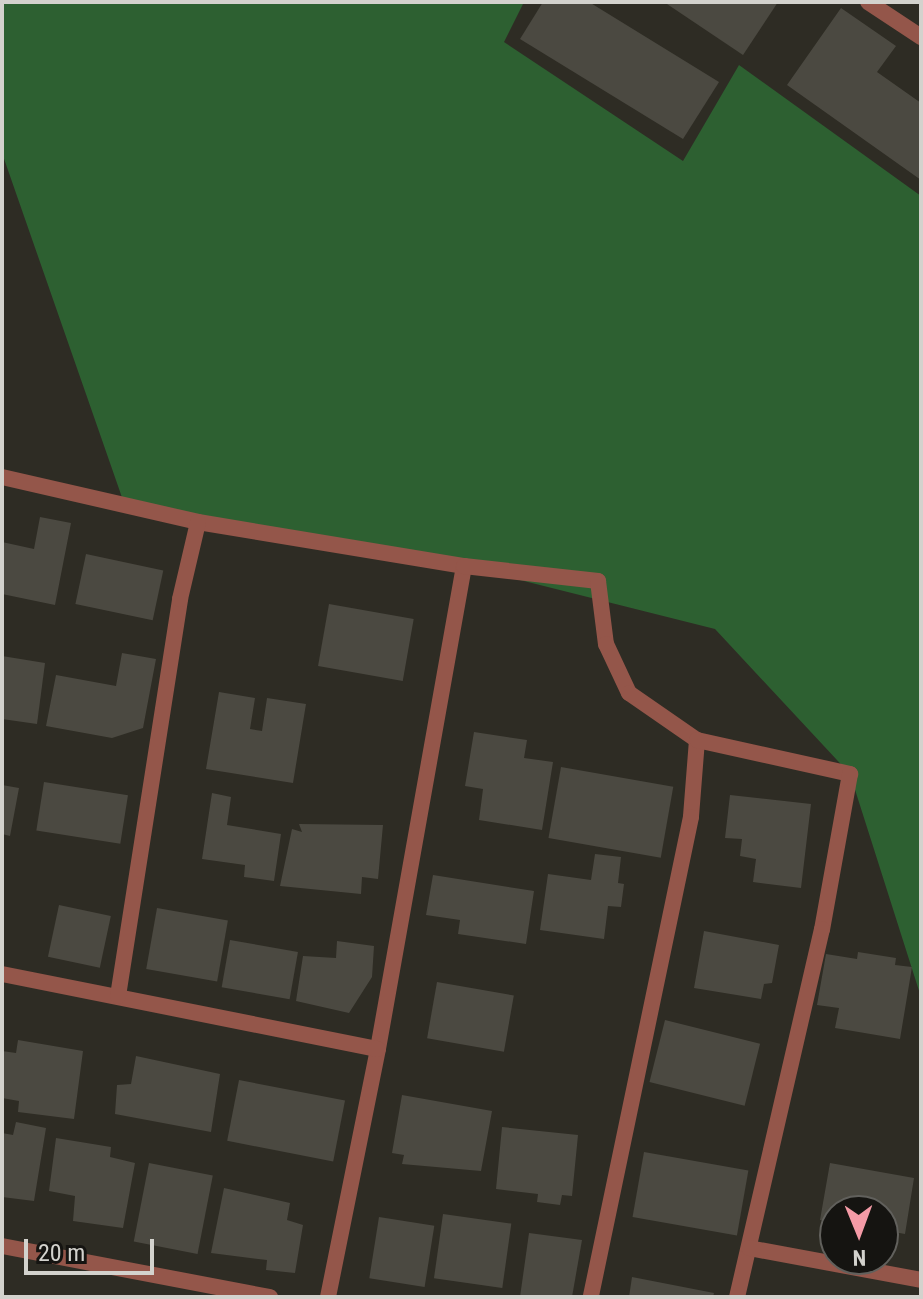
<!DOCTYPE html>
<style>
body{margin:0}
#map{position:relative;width:923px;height:1299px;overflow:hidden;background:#2e2c24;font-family:"Roboto Condensed",sans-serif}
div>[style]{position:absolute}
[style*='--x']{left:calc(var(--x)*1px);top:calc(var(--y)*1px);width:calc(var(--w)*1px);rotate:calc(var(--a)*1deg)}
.green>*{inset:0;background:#2d6031}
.building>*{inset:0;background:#4b4941;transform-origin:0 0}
.minor>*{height:16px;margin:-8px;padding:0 8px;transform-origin:8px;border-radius:8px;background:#94564a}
span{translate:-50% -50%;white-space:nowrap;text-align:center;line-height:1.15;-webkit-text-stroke:7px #151411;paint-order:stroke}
.frame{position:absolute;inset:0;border:4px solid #d3d2cd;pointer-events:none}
.north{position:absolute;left:819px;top:1195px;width:80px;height:80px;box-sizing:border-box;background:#151411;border:2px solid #61605c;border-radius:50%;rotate:179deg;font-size:22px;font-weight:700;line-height:32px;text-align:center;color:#d3d2cd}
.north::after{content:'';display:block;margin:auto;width:28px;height:36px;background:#f49aa6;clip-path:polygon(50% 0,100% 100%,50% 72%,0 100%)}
.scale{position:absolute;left:24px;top:1239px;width:130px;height:36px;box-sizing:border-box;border:4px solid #d3d2cd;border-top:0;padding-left:10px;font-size:24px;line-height:28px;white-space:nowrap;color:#d3d2cd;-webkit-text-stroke:6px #151411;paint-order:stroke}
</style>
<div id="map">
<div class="green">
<div style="clip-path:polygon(2px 2px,524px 2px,504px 42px,683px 161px,739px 65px,921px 196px,921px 997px,850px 774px,715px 629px,464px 566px,125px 506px,2px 153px)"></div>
</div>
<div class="building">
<div style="clip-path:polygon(543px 2px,589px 2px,719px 82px,683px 139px,520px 39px)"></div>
<div style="clip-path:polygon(664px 2px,778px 2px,743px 55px)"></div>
<div style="clip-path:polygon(841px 8px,896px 46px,877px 72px,921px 103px,921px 180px,787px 85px)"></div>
<div style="clip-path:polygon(40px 517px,71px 523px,55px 605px,2px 594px,2px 542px,34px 549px)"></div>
<div style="left:86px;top:554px;width:79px;height:51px;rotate:12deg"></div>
<div style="left:329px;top:604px;width:86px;height:63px;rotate:10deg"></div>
<div style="clip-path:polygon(122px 653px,156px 659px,143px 728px,112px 738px,46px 726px,56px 675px,116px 686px)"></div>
<div style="clip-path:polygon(2px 656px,45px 663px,37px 724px,2px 719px)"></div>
<div style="clip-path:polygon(219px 692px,255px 698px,250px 729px,262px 731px,267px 698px,306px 704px,293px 783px,206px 769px)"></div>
<div style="clip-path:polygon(474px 732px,527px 740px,524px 758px,553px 762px,542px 830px,479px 820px,483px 789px,465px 786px)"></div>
<div style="left:561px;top:767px;width:114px;height:72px;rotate:10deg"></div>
<div style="left:44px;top:782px;width:85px;height:49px;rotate:9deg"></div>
<div style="clip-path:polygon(2px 785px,19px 788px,10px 836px,2px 834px)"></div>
<div style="clip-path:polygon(212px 793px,231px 797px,227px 825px,281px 834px,274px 881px,244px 877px,245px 865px,202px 859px)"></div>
<div style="clip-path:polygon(730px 795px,811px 804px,801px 888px,753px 882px,756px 859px,740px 856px,742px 839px,725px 838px)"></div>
<div style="clip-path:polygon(299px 824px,383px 825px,378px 879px,362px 877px,361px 894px,280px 886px,292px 829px,302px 832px)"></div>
<div style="clip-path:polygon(595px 854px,621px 857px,618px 883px,624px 884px,621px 907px,608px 906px,604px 939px,540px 930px,548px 874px,591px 880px)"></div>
<div style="clip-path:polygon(433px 875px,534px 891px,526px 944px,458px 934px,460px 920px,426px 915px)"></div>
<div style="left:59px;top:905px;width:53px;height:53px;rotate:12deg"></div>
<div style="left:157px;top:908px;width:72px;height:62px;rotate:10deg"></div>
<div style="clip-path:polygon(704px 931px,779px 945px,772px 983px,764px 984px,761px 999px,694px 988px)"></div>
<div style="left:230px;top:940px;width:69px;height:48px;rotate:10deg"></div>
<div style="clip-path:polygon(337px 941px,374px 946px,372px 977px,349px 1013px,296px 1001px,303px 956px,336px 958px)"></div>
<div style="clip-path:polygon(858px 952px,896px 958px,895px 965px,912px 967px,900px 1039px,835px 1028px,839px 1008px,817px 1005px,826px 954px,857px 959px)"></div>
<div style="left:437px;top:982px;width:78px;height:57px;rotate:10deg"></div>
<div style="left:665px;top:1020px;width:98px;height:64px;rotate:14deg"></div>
<div style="clip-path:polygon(18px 1040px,83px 1051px,74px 1119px,18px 1112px,19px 1101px,2px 1098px,2px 1051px,16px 1053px)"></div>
<div style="clip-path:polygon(136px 1056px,220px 1074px,211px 1132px,115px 1114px,117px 1085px,131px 1084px)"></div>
<div style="left:239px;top:1080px;width:108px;height:62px;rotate:11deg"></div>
<div style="clip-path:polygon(402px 1095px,492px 1111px,481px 1171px,402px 1164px,404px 1155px,392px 1153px)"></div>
<div style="clip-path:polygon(16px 1122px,46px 1128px,34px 1201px,2px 1197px,2px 1133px,13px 1135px)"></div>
<div style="clip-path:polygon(502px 1127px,578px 1135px,572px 1196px,562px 1195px,560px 1205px,537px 1202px,538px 1194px,496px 1189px)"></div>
<div style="clip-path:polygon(56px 1138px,111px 1147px,110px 1157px,135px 1163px,123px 1228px,73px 1221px,75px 1196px,49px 1191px)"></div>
<div style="left:644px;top:1152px;width:106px;height:66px;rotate:10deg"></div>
<div style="left:149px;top:1163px;width:65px;height:80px;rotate:11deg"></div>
<div style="clip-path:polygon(830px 1163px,914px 1178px,905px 1234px,883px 1230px,883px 1211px,835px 1211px,835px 1222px,820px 1220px)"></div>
<div style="clip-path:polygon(224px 1188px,290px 1203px,287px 1220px,303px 1225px,295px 1273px,266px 1270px,267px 1260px,211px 1253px)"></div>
<div style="left:443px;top:1214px;width:69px;height:65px;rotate:8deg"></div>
<div style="left:379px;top:1217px;width:56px;height:62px;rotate:9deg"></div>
<div style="clip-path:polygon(529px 1233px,582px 1240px,572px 1297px,520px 1297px)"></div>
<div style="clip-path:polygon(632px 1277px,714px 1293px,713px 1297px,629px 1297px)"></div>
</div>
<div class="minor">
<div style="--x:868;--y:2;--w:64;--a:33.4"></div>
<div style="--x:2;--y:477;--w:201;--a:12.9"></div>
<div style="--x:198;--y:522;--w:270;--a:9.4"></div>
<div style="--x:464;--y:566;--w:491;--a:100.1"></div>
<div style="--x:378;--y:1049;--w:253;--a:101.4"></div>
<div style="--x:464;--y:566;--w:135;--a:6.4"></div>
<div style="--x:598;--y:581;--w:64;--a:82.8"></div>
<div style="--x:606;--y:644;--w:54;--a:64.9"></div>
<div style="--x:629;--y:693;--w:83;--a:34.7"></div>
<div style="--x:697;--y:740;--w:77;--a:94.5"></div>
<div style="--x:691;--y:817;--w:490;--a:101.8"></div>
<div style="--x:697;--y:740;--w:157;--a:12.5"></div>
<div style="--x:850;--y:774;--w:158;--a:100.2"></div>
<div style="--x:822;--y:929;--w:378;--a:103"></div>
<div style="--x:2;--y:974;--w:383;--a:11.3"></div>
<div style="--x:118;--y:996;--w:402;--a:-81.1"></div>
<div style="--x:180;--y:599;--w:79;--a:-76.8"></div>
<div style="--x:2;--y:1246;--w:273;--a:10.8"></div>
<div style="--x:749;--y:1248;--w:175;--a:10.5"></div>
</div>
<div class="frame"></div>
<div class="north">N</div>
<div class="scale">20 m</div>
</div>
